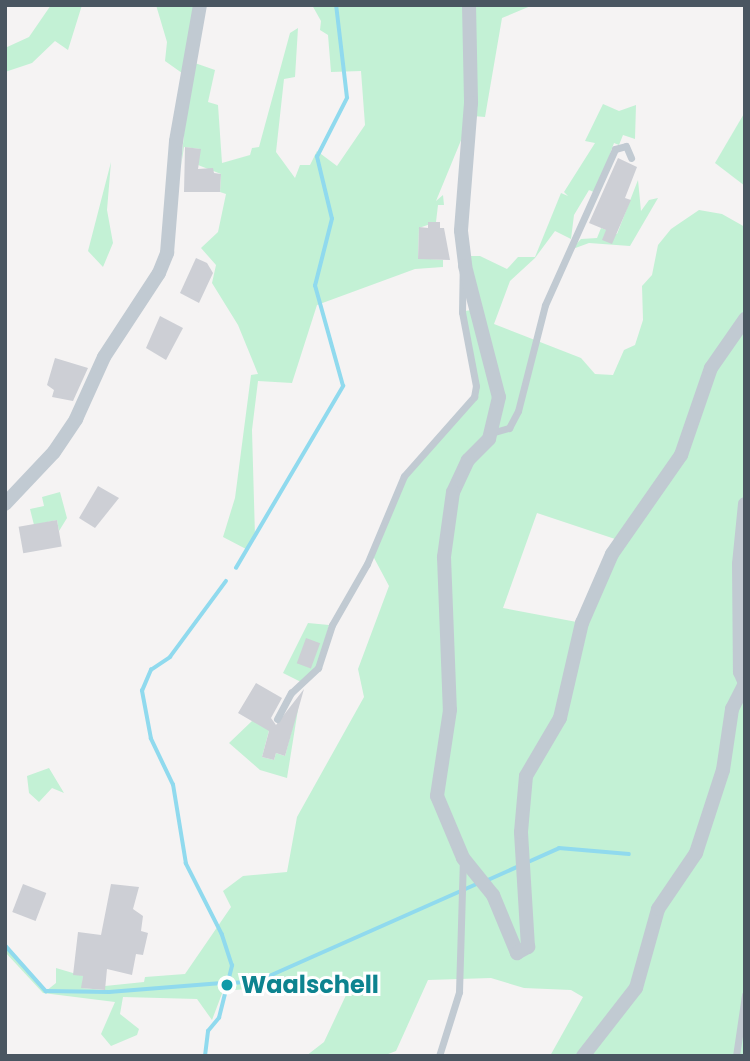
<!DOCTYPE html>
<style>
body{margin:0}
#map{position:relative;width:750px;height:1061px;overflow:hidden;background:#f5f3f3;font-family:Poppins,sans-serif}
div>[style]{position:absolute}
[style*='--x']{left:calc(var(--x)*1px);top:calc(var(--y)*1px);width:calc(var(--w)*1px);rotate:calc(var(--a)*1deg)}
.green>*{inset:0;background:#c3f1d5}
.stream>*{height:3.5px;margin:-1.75px;padding:0 1.75px;transform-origin:1.75px;border-radius:1.75px;background:#90daee}
.building>*{inset:0;background:#cdcfd5;transform-origin:0 0}
.service>*{height:7px;margin:-3.5px;padding:0 3.5px;transform-origin:3.5px;border-radius:3.5px;background:#c1cad2}
.minor>*{height:14px;margin:-7px;padding:0 7px;transform-origin:7px;border-radius:7px;background:#c1cad2}
.dots>*{width:19px;height:19px;translate:-50% -50%;box-sizing:border-box;border:4px solid #fff;border-radius:50%}
span{translate:-50% -50%;white-space:nowrap;text-align:center;line-height:1.15;-webkit-text-stroke:6px #fff;paint-order:stroke}
.culture-label{font-size:24px;color:#0d838f;font-weight:700}
.left{translate:0 -50%;text-align:left}
.frame{position:absolute;inset:0;border:7px solid #4a5661;pointer-events:none}
</style>
<div id="map">
<div class="green">
<div style="clip-path:polygon(51px 5px,82px 5px,68px 50px,55px 41px,32px 63px,5px 72px,5px 48px,29px 37px)"></div>
<div style="clip-path:polygon(156px 5px,200px 5px,192px 62px,215px 70px,208px 102px,218px 105px,222px 163px,250px 155px,252px 148px,259px 147px,290px 33px,298px 28px,295px 77px,284px 79px,276px 152px,295px 178px,300px 165px,310px 165px,317px 151px,337px 166px,365px 125px,361px 71px,331px 72px,328px 35px,320px 30px,321px 21px,312px 5px,533px 5px,502px 18px,485px 117px,473px 116px,464px 133px,436px 201px,443px 195px,444px 205px,438px 205px,436px 222px,419px 228px,418px 258px,443px 260px,443px 267px,415px 269px,317px 305px,292px 383px,258px 381px,252px 430px,255px 536px,246px 549px,223px 537px,235px 498px,251px 375px,258px 374px,238px 325px,212px 283px,216px 265px,201px 248px,218px 232px,226px 194px,220px 192px,221px 174px,198px 165px,200px 149px,184px 147px,181px 166px,189px 78px,165px 61px,167px 42px)"></div>
<div style="clip-path:polygon(evenodd,603px 104px,619px 111px,636px 105px,635px 139px,623px 135px,619px 145px,614px 143px,596px 193px,589px 190px,574px 215px,571px 239px,555px 231px,535px 258px,510px 281px,494px 324px,581px 358px,595px 374px,613px 375px,624px 350px,635px 345px,643px 320px,642px 286px,652px 275px,658px 245px,671px 229px,699px 210px,722px 214px,745px 227px,745px 1056px,550px 1056px,583px 997px,571px 990px,524px 988px,491px 978px,428px 980px,396px 1051px,383px 1056px,306px 1056px,324px 1042px,347px 993px,348px 984px,342px 981px,223px 991px,212px 1020px,197px 999px,123px 997px,120px 1014px,139px 1029px,137px 1035px,111px 1046px,101px 1034px,115px 1002px,43px 993px,5px 952px,5px 944px,46px 991px,56px 983px,56px 968px,83px 976px,82px 988px,104px 990px,105px 986px,144px 982px,145px 977px,185px 974px,231px 907px,223px 891px,243px 876px,287px 872px,297px 817px,364px 697px,358px 669px,389px 586px,373px 556px,409px 472px,475px 397px,465px 311px,479px 309px,468px 256px,480px 256px,507px 269px,518px 257px,535px 257px,561px 193px,568px 196px,564px 192px,595px 143px,585px 141px,603px 104px,537px 513px,621px 541px,582px 623px,503px 608px,537px 513px)"></div>
<div style="clip-path:polygon(745px 112px,745px 186px,715px 163px)"></div>
<div style="clip-path:polygon(111px 162px,107px 210px,113px 243px,103px 267px,88px 251px)"></div>
<div style="clip-path:polygon(638px 180px,641px 211px,649px 200px,658px 198px,630px 246px,589px 243px,570px 250px,581px 239px,597px 238px,601px 228px,617px 234px)"></div>
<div style="clip-path:polygon(60px 492px,67px 518px,59px 531px,57px 520px,34px 525px,30px 509px,44px 506px,42px 497px)"></div>
<div style="clip-path:polygon(308px 623px,329px 625px,319px 662px,303px 683px,283px 673px)"></div>
<div style="clip-path:polygon(299px 703px,287px 778px,260px 770px,229px 743px,252px 721px,271px 723px,262px 757px,274px 760px,276px 753px,285px 756px)"></div>
<div style="clip-path:polygon(49px 768px,64px 793px,52px 788px,39px 802px,29px 793px,27px 776px)"></div>
</div>
<div class="stream">
<div style="--x:236;--y:568;--w:211;--a:-59.5"></div>
<div style="--x:343;--y:386;--w:104;--a:-105.6"></div>
<div style="--x:315;--y:286;--w:69;--a:-75.8"></div>
<div style="--x:332;--y:219;--w:64;--a:-103.6"></div>
<div style="--x:317;--y:157;--w:66;--a:-63"></div>
<div style="--x:347;--y:98;--w:94;--a:-96.7"></div>
<div style="--x:526;--y:863;--w:36;--a:-24"></div>
<div style="--x:559;--y:848;--w:70;--a:4.9"></div>
<div style="--x:488;--y:880;--w:34;--a:-24"></div>
<div style="--x:5;--y:945;--w:62;--a:48.3"></div>
<div style="--x:46;--y:991;--w:63;--a:0.9"></div>
<div style="--x:109;--y:992;--w:113;--a:-4.6"></div>
<div style="--x:233;--y:983;--w:25;--a:-5"></div>
<div style="--x:258;--y:981;--w:240;--a:-23.9"></div>
<div style="--x:205;--y:1056;--w:25;--a:-83"></div>
<div style="--x:208;--y:1031;--w:17;--a:-50"></div>
<div style="--x:219;--y:1018;--w:54;--a:-76"></div>
<div style="--x:232;--y:966;--w:33;--a:-108"></div>
<div style="--x:222;--y:935;--w:80;--a:-116.9"></div>
<div style="--x:186;--y:864;--w:80;--a:-99.3"></div>
<div style="--x:173;--y:785;--w:51;--a:-115.6"></div>
<div style="--x:151;--y:739;--w:49;--a:-100.6"></div>
<div style="--x:142;--y:691;--w:23;--a:-67"></div>
<div style="--x:151;--y:670;--w:23;--a:-34"></div>
<div style="--x:170;--y:657;--w:94;--a:-53.6"></div>
</div>
<div class="building">
<div style="clip-path:polygon(185px 147px,201px 149px,198px 169px,213px 168px,214px 173px,221px 174px,220px 192px,184px 192px)"></div>
<div style="clip-path:polygon(618px 158px,637px 167px,625px 198px,631px 200px,612px 244px,602px 240px,606px 230px,589px 223px)"></div>
<div style="clip-path:polygon(428px 222px,440px 222px,440px 228px,444px 228px,450px 260px,418px 259px,419px 227px,428px 228px)"></div>
<div style="clip-path:polygon(196px 258px,207px 263px,213px 273px,199px 303px,180px 293px)"></div>
<div style="clip-path:polygon(160px 316px,183px 328px,166px 360px,146px 348px)"></div>
<div style="clip-path:polygon(55px 358px,88px 368px,73px 401px,52px 397px,54px 390px,47px 385px)"></div>
<div style="clip-path:polygon(98px 486px,119px 498px,95px 528px,79px 518px)"></div>
<div style="left:57px;top:520px;width:27px;height:39px;rotate:80deg"></div>
<div style="left:306px;top:638px;width:15px;height:27px;rotate:20deg"></div>
<div style="clip-path:polygon(256px 683px,282px 698px,271px 718px,276px 725px,304px 689px,285px 756px,276px 753px,274px 760px,262px 757px,269px 731px,238px 713px)"></div>
<div style="left:23px;top:884px;width:25px;height:30px;rotate:21deg"></div>
<div style="clip-path:polygon(111px 884px,139px 887px,133px 909px,143px 916px,141px 931px,148px 933px,143px 955px,136px 954px,132px 975px,107px 969px,105px 990px,81px 988px,83px 976px,73px 975px,78px 932px,101px 935px)"></div>
</div>
<div class="service">
<div style="--x:491;--y:433;--w:19;--a:-16"></div>
<div style="--x:509;--y:428;--w:19;--a:-62"></div>
<div style="--x:518;--y:411;--w:109;--a:-75.7"></div>
<div style="--x:545;--y:305;--w:171;--a:-65.8"></div>
<div style="--x:615;--y:149;--w:11;--a:-15"></div>
<div style="--x:626;--y:146;--w:13;--a:67"></div>
<div style="--x:277;--y:719;--w:30;--a:-62"></div>
<div style="--x:291;--y:693;--w:37;--a:-43"></div>
<div style="--x:318;--y:668;--w:45;--a:-72"></div>
<div style="--x:332;--y:625;--w:70;--a:-60.2"></div>
<div style="--x:367;--y:564;--w:95;--a:-67.2"></div>
<div style="--x:404;--y:476;--w:106;--a:-48.5"></div>
<div style="--x:474;--y:397;--w:11;--a:-80"></div>
<div style="--x:476;--y:386;--w:75;--a:-100.7"></div>
<div style="--x:462;--y:312;--w:39;--a:-89"></div>
<div style="--x:439;--y:1056;--w:67;--a:-72.6"></div>
<div style="--x:459;--y:992;--w:132;--a:-88.3"></div>
<div style="--x:736;--y:1056;--w:62;--a:-81.6"></div>
</div>
<div class="minor">
<div style="--x:469;--y:5;--w:98;--a:88.8"></div>
<div style="--x:471;--y:103;--w:128;--a:94.5"></div>
<div style="--x:461;--y:231;--w:35;--a:83"></div>
<div style="--x:465;--y:266;--w:135;--a:75.5"></div>
<div style="--x:499;--y:397;--w:43;--a:103.4"></div>
<div style="--x:489;--y:439;--w:30;--a:135"></div>
<div style="--x:468;--y:460;--w:35;--a:115"></div>
<div style="--x:453;--y:492;--w:66;--a:97.9"></div>
<div style="--x:444;--y:557;--w:153;--a:87.8"></div>
<div style="--x:450;--y:710;--w:87;--a:98.6"></div>
<div style="--x:437;--y:796;--w:67;--a:67.2"></div>
<div style="--x:463;--y:858;--w:48;--a:51"></div>
<div style="--x:493;--y:895;--w:63;--a:67.5"></div>
<div style="--x:517;--y:953;--w:13;--a:-29"></div>
<div style="--x:528;--y:947;--w:115;--a:-93.5"></div>
<div style="--x:521;--y:832;--w:56;--a:-84.9"></div>
<div style="--x:526;--y:776;--w:67;--a:-59.6"></div>
<div style="--x:560;--y:718;--w:98;--a:-77"></div>
<div style="--x:582;--y:623;--w:75;--a:-66.5"></div>
<div style="--x:612;--y:554;--w:121;--a:-55.1"></div>
<div style="--x:681;--y:455;--w:92;--a:-71"></div>
<div style="--x:711;--y:368;--w:60;--a:-55.2"></div>
<div style="--x:5;--y:504;--w:71;--a:-46.7"></div>
<div style="--x:54;--y:452;--w:40;--a:-56"></div>
<div style="--x:76;--y:419;--w:68;--a:-65.7"></div>
<div style="--x:104;--y:357;--w:100;--a:-56.8"></div>
<div style="--x:159;--y:273;--w:22;--a:-68"></div>
<div style="--x:167;--y:253;--w:112;--a:-85.4"></div>
<div style="--x:176;--y:141;--w:138;--a:-80"></div>
<div style="--x:745;--y:504;--w:60;--a:95.7"></div>
<div style="--x:739;--y:564;--w:108;--a:89.5"></div>
<div style="--x:740;--y:672;--w:12;--a:66"></div>
<div style="--x:583;--y:1056;--w:86;--a:-52.1"></div>
<div style="--x:636;--y:988;--w:82;--a:-74.4"></div>
<div style="--x:658;--y:909;--w:68;--a:-55.8"></div>
<div style="--x:696;--y:853;--w:87;--a:-72"></div>
<div style="--x:723;--y:770;--w:62;--a:-81.6"></div>
<div style="--x:732;--y:709;--w:28;--a:-63"></div>
</div>
<div class="dots">
<div style="left:227px;top:985px;background:#0f9aa8"></div>
</div>
<div class="culture-label">
<span class="left" style="left:241px;top:985px">Waalschell</span>
</div>
<div class="frame"></div>
</div>
